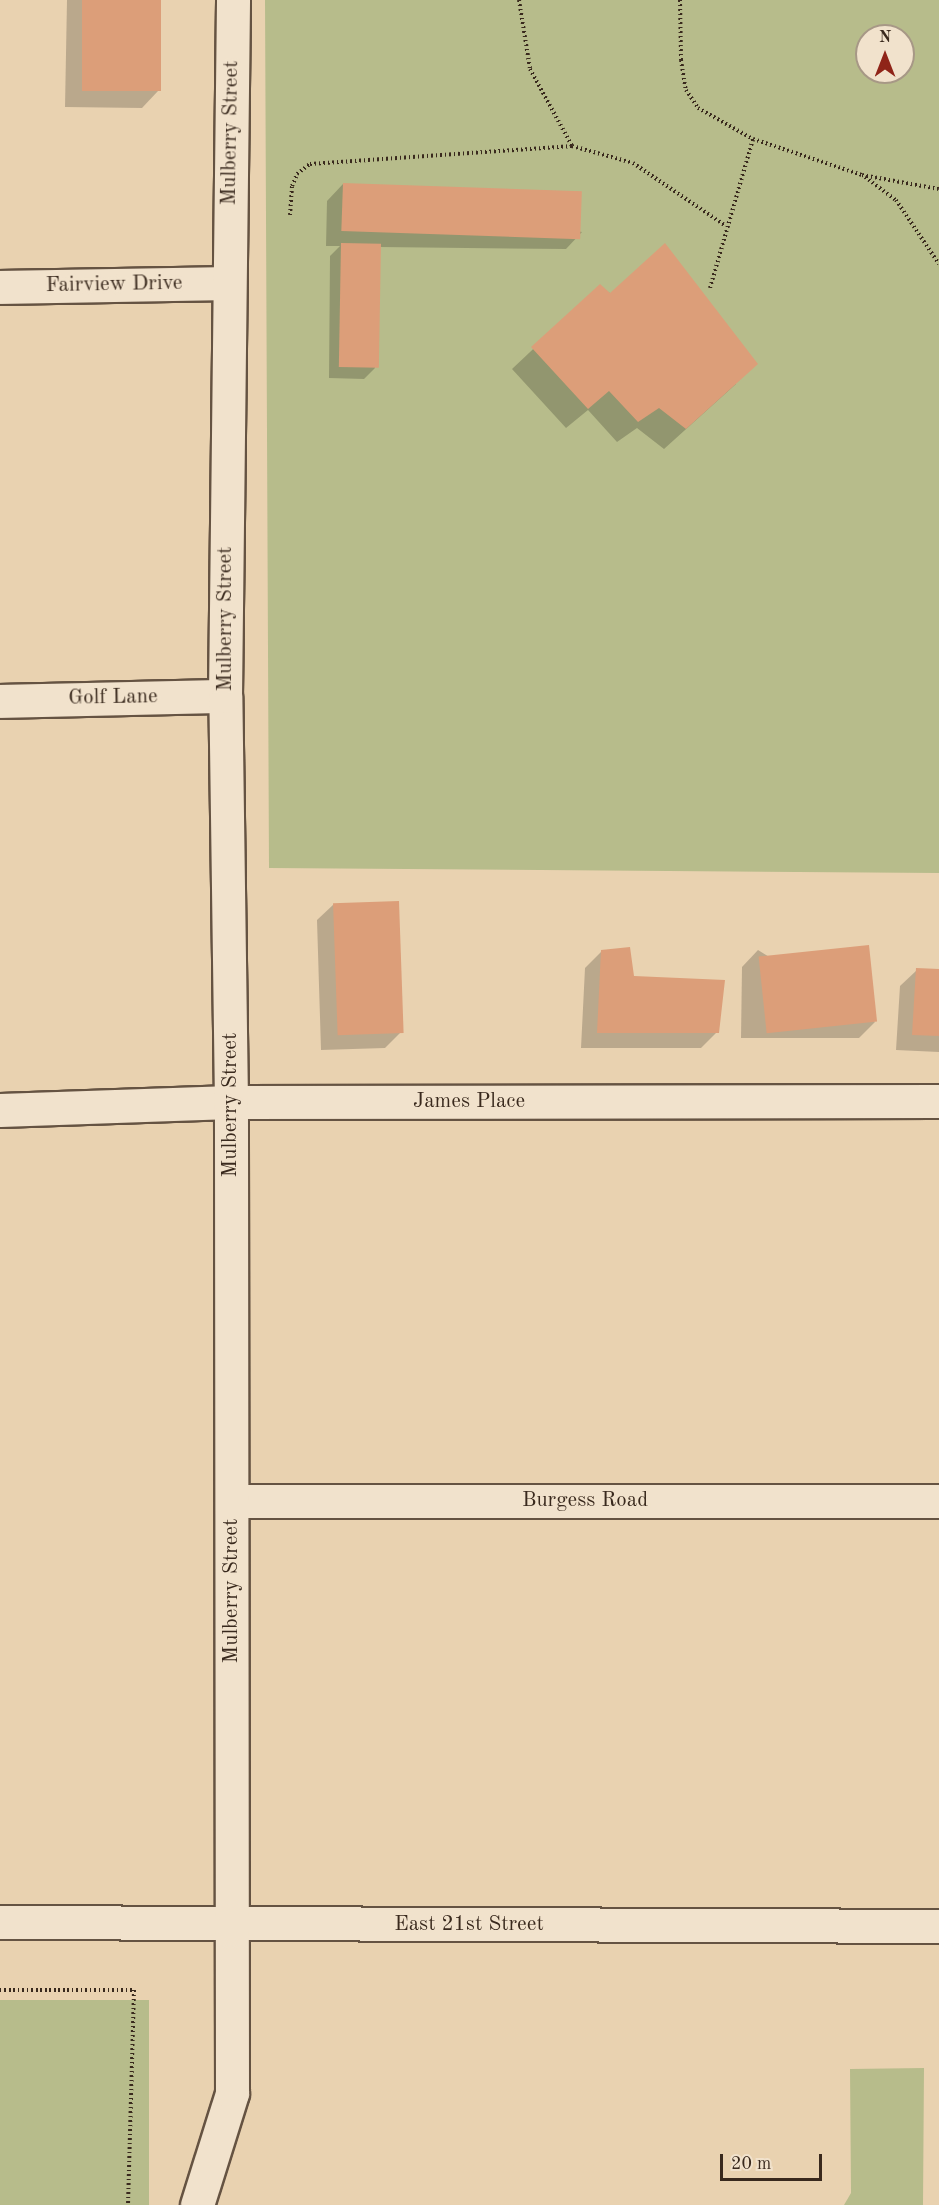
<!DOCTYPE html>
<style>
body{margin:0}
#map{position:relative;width:939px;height:2205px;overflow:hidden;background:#e9d2b0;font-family:"Old Standard TT",serif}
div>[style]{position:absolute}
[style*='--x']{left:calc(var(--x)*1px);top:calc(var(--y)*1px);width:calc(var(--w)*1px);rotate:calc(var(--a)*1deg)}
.green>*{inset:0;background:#b7bc8b;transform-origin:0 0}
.shadow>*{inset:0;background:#0003}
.building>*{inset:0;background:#dc9e79;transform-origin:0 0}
.path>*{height:4px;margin-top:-2px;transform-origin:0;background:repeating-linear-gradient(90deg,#39291d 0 1.5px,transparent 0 4.5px)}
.roads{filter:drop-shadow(2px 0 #655342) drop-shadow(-2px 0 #655342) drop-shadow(0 2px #655342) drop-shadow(0 -2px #655342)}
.minor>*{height:33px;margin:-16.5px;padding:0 16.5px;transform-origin:16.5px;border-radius:16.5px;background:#f1e2cc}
span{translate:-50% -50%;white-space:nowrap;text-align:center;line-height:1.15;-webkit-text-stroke:5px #f1e2cc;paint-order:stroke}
.street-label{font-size:21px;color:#39291d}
.north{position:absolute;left:855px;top:24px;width:60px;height:60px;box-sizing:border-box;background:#f1e2cc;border:2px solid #a79886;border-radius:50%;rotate:0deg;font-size:16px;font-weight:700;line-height:24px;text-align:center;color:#39291d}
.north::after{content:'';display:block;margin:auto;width:21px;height:27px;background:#8f2418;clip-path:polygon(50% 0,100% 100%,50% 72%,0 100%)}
.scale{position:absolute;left:720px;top:2154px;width:102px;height:27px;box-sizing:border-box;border:3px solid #39291d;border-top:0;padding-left:8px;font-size:18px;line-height:21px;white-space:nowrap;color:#39291d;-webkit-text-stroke:4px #f1e2cc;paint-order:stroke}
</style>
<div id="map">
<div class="green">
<div style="clip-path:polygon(evenodd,265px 0,939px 0,939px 873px,269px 868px,265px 0,867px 36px,903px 36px,903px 72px,867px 72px,867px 36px)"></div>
<div style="left:0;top:2000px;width:149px;height:205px"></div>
<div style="clip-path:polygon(924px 2068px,923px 2205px,844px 2205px,851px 2193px,850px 2069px)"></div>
</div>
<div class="shadow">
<div style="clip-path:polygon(67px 0,159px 0,158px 91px,142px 108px,65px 107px)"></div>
<div style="clip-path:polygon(343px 184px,582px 232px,566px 249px,379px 247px,375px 368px,364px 379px,329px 378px,330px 256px,340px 246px,326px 246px,327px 201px)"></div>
<div style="clip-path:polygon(600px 286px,736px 384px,664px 449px,637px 428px,617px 442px,588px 410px,566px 428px,512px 369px)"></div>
<div style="clip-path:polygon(334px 904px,401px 1032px,385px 1048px,321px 1050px,317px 920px)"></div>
<div style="clip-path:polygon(758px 950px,875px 1022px,859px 1038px,741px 1038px,742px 967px)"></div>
<div style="clip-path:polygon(602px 951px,633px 977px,717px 1032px,701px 1048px,581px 1048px,585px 968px)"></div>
<div style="clip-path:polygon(917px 970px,939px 970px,939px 1052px,896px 1050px,900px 986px)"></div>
</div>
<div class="building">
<div style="left:82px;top:0;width:79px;height:91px"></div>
<div style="left:343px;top:183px;width:239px;height:48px;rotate:2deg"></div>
<div style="left:341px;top:243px;width:40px;height:124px;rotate:1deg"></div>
<div style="clip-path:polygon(665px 243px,758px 364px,686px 429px,659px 408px,638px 422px,609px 391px,588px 409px,531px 347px,600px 284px,610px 293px)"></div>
<div style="left:399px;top:901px;width:132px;height:66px;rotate:88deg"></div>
<div style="left:869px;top:945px;width:77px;height:111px;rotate:84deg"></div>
<div style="clip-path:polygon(630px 947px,634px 976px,725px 980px,719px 1033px,597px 1033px,601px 950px)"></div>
<div style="clip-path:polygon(916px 968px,939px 969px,939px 1036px,912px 1035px)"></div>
</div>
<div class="path">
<div style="--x:519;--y:0;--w:70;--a:80.9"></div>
<div style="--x:530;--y:69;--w:88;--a:61.4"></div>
<div style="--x:680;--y:0;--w:60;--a:89"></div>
<div style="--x:681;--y:60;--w:30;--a:81"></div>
<div style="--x:686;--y:90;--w:22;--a:56"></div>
<div style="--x:698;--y:108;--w:63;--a:29.4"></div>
<div style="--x:753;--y:139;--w:115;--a:18.3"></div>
<div style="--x:862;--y:175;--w:78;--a:10.3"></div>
<div style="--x:865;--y:177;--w:39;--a:37"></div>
<div style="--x:896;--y:200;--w:77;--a:56.1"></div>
<div style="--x:290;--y:215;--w:29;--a:-86"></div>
<div style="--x:292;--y:186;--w:13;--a:-67"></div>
<div style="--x:297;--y:174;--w:16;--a:-38"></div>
<div style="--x:310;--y:164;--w:263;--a:-3.9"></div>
<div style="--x:572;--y:146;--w:63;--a:15.6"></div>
<div style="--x:633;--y:163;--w:112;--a:34.1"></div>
<div style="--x:710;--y:288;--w:155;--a:-73.9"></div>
<div style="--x:0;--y:1990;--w:134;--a:0"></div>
<div style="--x:134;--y:1990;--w:215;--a:91.6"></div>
</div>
<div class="roads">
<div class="minor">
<div style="--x:0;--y:287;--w:229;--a:-1"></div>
<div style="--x:0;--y:701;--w:225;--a:-1.3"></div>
<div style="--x:0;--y:1110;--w:231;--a:-2"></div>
<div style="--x:231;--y:1102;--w:708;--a:-0.08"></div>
<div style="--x:232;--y:1501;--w:707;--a:0"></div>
<div style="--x:0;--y:1922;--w:939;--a:0.24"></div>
<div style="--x:197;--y:2205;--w:117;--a:-72.6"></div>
<div style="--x:232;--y:2093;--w:991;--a:-90.06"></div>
<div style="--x:231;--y:1102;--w:406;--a:-90.8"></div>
<div style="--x:225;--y:696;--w:696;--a:-89.34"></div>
</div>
</div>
<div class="street-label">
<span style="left:231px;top:133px;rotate:-89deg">Mulberry Street</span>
<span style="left:114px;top:285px;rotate:-1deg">Fairview Drive</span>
<span style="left:226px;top:619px;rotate:-90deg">Mulberry Street</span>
<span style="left:113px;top:698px;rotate:-1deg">Golf Lane</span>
<span style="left:469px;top:1102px">James Place</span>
<span style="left:231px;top:1105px;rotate:-90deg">Mulberry Street</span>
<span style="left:585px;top:1501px">Burgess Road</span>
<span style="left:232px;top:1591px;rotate:-90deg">Mulberry Street</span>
<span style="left:469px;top:1925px">East 21st Street</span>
</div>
<div class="north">N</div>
<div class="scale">20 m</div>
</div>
